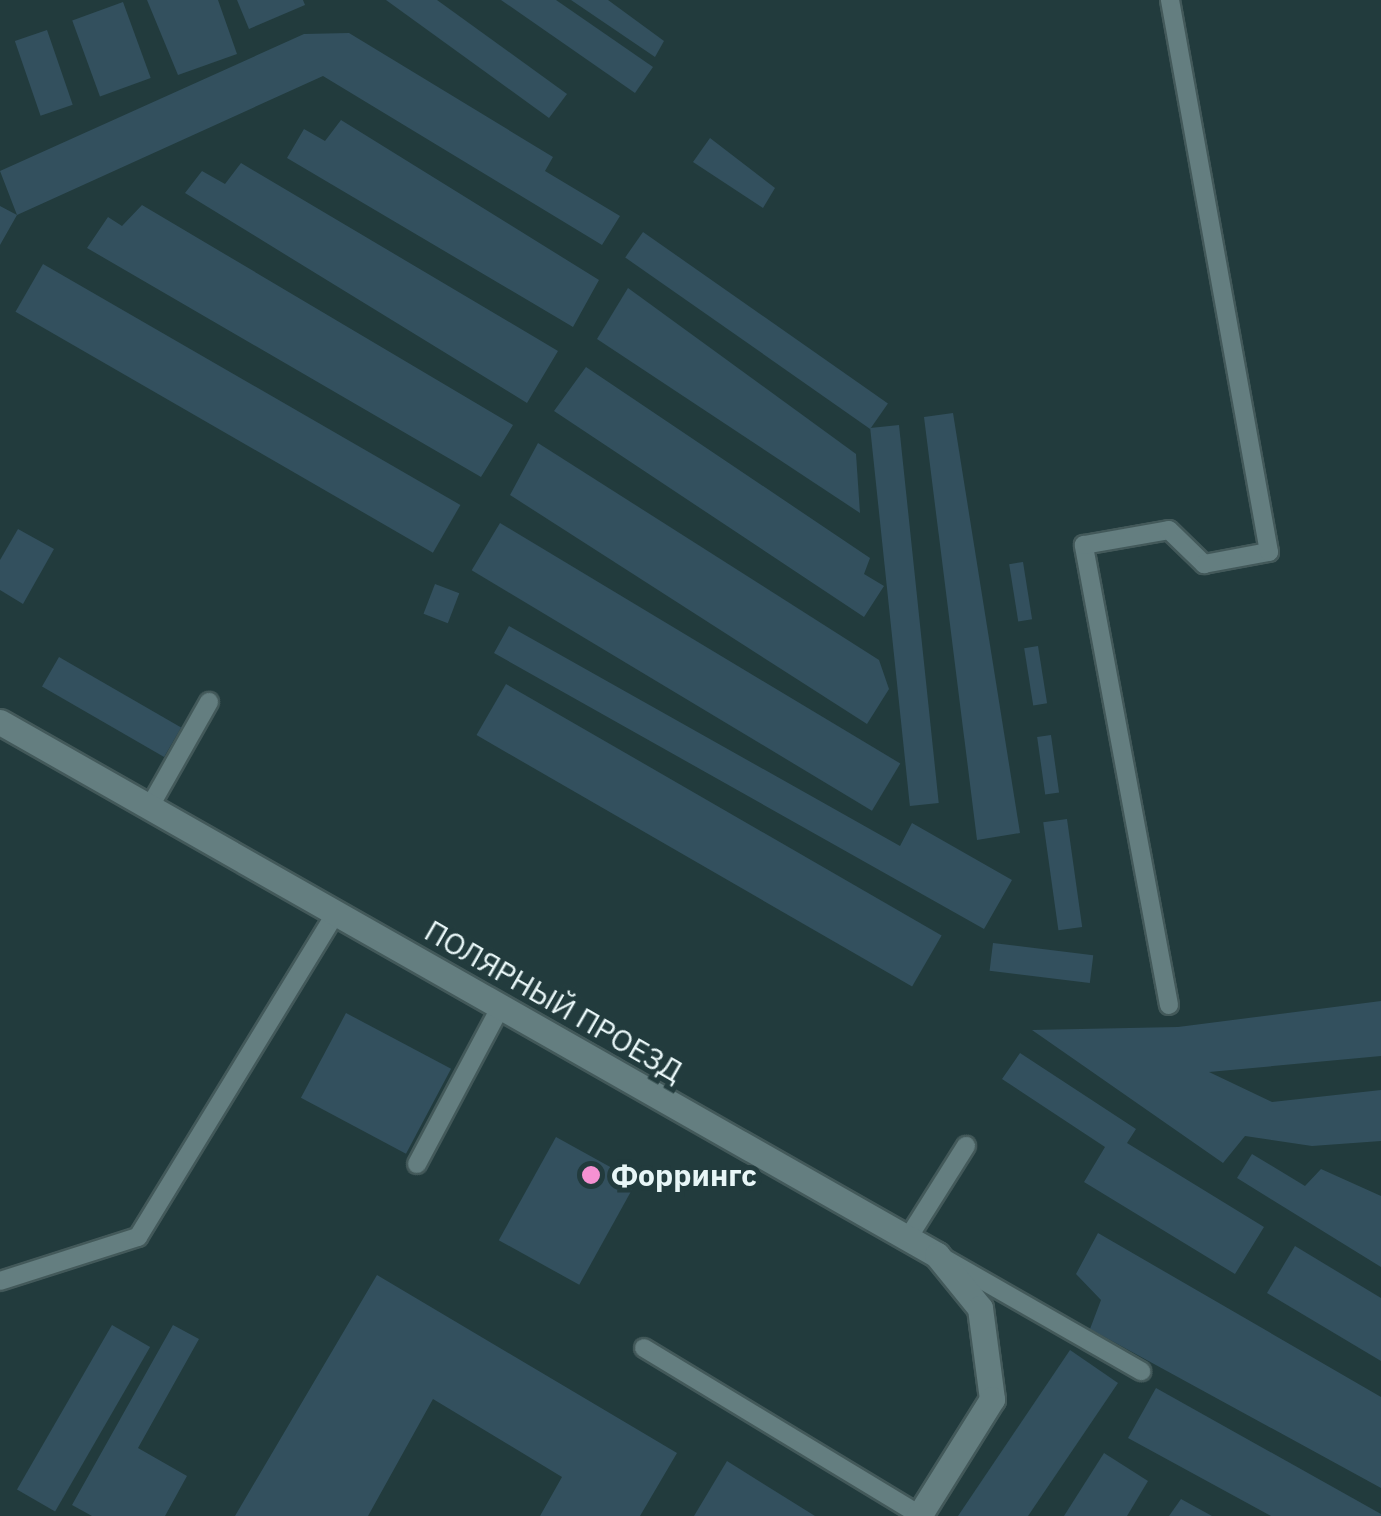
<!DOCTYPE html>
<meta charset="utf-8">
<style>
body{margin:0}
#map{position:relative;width:1381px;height:1516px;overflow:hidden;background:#223b3d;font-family:"IBM Plex Sans",sans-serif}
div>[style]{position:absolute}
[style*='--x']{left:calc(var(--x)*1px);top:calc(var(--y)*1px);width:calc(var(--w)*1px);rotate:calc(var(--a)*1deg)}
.building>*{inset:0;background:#33505e;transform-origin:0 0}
.roads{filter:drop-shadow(2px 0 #43595a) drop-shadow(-2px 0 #43595a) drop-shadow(0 2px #43595a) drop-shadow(0 -2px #43595a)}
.service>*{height:18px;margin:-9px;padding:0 9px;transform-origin:9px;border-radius:9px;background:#647e80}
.minor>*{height:25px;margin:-12.5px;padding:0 12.5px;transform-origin:12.5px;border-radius:12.5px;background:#647e80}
.dots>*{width:28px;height:28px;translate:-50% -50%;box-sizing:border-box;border:5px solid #223b3d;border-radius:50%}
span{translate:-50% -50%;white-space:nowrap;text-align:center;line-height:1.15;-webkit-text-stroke:10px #223b3d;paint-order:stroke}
.street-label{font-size:30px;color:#e8f6f7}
.poi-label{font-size:30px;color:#e8f6f7;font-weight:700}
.left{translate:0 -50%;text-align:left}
</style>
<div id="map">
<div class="building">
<div style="clip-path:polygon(147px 0,218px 0,237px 54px,178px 75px)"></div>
<div style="clip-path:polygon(237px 0,303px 0,305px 5px,249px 29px)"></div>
<div style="clip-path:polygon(386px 0,437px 0,567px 94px,549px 118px)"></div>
<div style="clip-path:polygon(501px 0,556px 0,653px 67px,635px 93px)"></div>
<div style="clip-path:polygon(571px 0,608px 0,664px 41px,655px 57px)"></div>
<div style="left:123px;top:2px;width:81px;height:54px;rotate:70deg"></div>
<div style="left:47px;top:30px;width:79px;height:34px;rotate:71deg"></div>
<div style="clip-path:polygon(349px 33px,553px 157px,545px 171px,620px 216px,602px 245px,323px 76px,17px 215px,0 245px,0 206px,17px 215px,0 171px,304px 34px)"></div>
<div style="clip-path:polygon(341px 120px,599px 280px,573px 327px,287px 158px,304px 129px,325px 141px)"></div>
<div style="clip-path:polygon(710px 138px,775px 188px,763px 208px,693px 162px)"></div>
<div style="clip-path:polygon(241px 163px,558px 351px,527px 403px,185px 193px,202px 171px,225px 184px)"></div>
<div style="clip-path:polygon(142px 205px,513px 425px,481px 477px,87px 248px,108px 217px,122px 226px)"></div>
<div style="left:643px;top:232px;width:299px;height:31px;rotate:35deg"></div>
<div style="left:43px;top:264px;width:482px;height:55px;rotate:30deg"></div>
<div style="clip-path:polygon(628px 288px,856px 454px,860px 513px,597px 339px)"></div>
<div style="clip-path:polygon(586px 367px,870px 558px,864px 574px,884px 586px,864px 617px,554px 411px)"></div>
<div style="clip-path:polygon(953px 413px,1020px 833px,977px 840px,924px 417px)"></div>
<div style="left:899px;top:425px;width:380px;height:29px;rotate:84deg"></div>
<div style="clip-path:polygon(538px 443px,879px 660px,889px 689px,867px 724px,510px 495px)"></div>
<div style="left:500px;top:523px;width:467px;height:55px;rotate:31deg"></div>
<div style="clip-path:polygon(18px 529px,54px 549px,23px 604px,0 590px,0 560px)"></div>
<div style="left:1023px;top:562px;width:58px;height:14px;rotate:81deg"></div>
<div style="left:435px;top:584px;width:26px;height:32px;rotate:21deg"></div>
<div style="clip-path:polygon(509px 626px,900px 846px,912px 823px,1012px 880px,984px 929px,494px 653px)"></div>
<div style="left:1038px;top:646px;width:58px;height:14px;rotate:81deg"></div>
<div style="left:59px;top:657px;width:141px;height:34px;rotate:30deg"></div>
<div style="left:506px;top:684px;width:503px;height:59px;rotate:30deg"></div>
<div style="left:1051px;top:735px;width:58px;height:14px;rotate:82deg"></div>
<div style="left:1067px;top:819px;width:109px;height:24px;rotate:82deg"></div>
<div style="left:993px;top:943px;width:101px;height:28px;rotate:7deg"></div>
<div style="clip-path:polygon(1381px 1001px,1381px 1056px,1209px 1072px,1272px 1102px,1381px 1090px,1381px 1141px,1312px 1146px,1245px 1136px,1223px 1163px,1032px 1030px,1178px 1027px)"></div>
<div style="left:346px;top:1013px;width:119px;height:96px;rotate:28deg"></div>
<div style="clip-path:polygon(1020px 1053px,1136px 1129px,1127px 1143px,1264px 1227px,1235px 1274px,1084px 1182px,1105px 1147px,1002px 1079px)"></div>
<div style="left:556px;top:1137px;width:92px;height:118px;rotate:29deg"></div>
<div style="clip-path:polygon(1252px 1154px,1305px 1186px,1321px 1169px,1381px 1196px,1381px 1267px,1237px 1178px)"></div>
<div style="clip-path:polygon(1098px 1233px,1381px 1397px,1381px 1488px,1090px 1329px,1101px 1300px,1076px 1274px)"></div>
<div style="clip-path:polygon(1295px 1246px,1381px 1298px,1381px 1361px,1267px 1293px)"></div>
<div style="clip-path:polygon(377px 1275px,677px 1453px,640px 1516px,540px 1516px,562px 1477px,433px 1399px,368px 1516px,235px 1516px)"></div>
<div style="left:112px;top:1325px;width:44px;height:190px;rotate:30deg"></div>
<div style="clip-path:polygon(173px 1325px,199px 1339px,138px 1448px,187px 1476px,165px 1516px,92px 1516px,72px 1505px)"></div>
<div style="clip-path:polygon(1070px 1350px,1118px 1383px,1028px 1516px,958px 1516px)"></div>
<div style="clip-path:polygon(1156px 1388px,1381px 1514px,1381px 1516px,1271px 1516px,1128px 1438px)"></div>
<div style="clip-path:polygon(1104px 1453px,1148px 1481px,1127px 1516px,1064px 1516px)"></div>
<div style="clip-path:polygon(727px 1461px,815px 1516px,694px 1516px)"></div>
<div style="clip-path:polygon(1181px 1499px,1212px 1516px,1169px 1516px)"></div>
</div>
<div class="roads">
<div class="service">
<div style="--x:149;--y:808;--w:122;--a:-60.5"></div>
<div style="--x:1169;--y:1005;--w:468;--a:-100.5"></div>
<div style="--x:1084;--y:545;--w:86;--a:-10"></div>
<div style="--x:1169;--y:530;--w:49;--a:44.2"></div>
<div style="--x:1204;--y:564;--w:66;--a:-10.5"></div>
<div style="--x:1269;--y:552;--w:561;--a:-100.17"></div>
<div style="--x:417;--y:1164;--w:177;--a:-62"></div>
<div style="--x:908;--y:1238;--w:109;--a:-57.8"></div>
<div style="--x:947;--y:1260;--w:224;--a:29.8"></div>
<div style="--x:0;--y:1281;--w:145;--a:-17.7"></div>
<div style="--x:138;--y:1237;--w:378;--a:-58.6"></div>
<div style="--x:644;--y:1348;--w:323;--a:31.2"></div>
</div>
<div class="minor">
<div style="--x:0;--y:722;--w:1078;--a:29.63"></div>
<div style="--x:937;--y:1255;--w:68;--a:50.9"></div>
<div style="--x:980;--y:1308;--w:92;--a:82.5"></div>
<div style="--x:992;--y:1399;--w:138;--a:122"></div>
</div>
</div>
<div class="dots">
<div style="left:591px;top:1175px;background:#f591d2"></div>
</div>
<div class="street-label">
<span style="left:554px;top:1001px;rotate:30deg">ПОЛЯРНЫЙ ПРОЕЗД</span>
</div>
<div class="poi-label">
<span class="left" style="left:611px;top:1175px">Форрингс</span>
</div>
</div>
